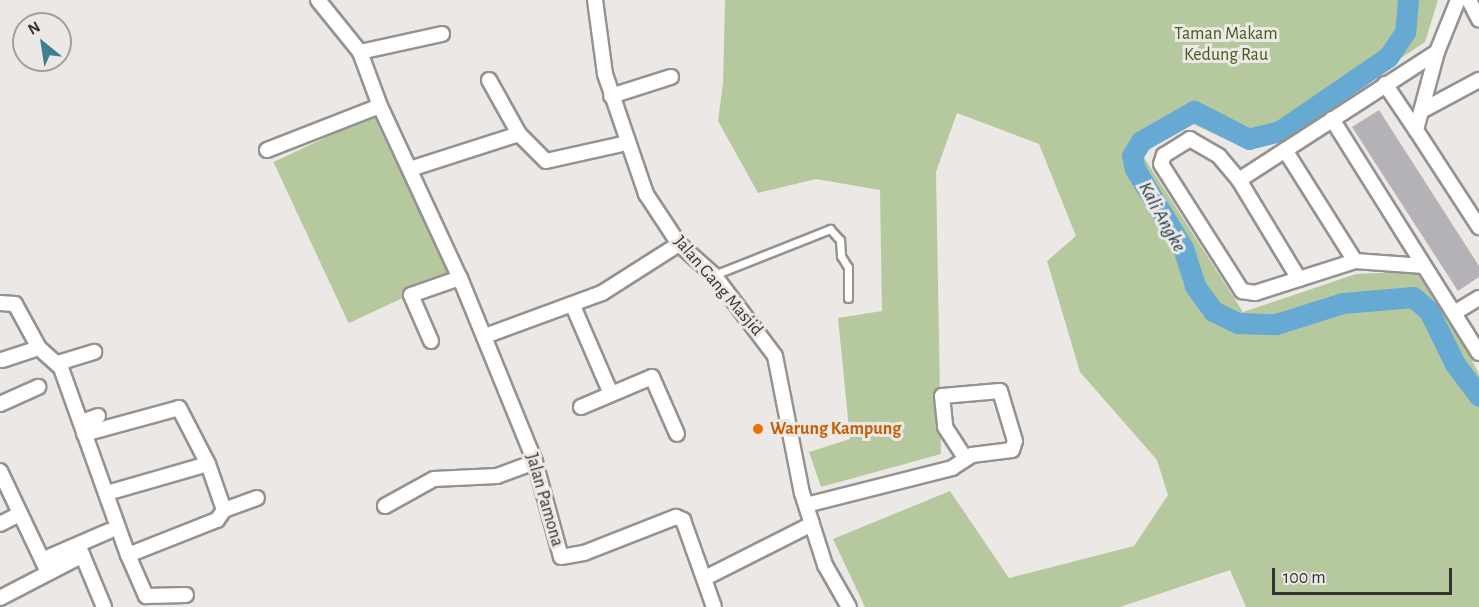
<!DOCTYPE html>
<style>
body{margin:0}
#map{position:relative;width:1479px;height:607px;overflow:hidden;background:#ece8e5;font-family:"Alegreya Sans",sans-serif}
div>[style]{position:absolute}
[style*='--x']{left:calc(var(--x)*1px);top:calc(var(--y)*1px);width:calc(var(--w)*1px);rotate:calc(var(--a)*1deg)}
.green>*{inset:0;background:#b6c99e;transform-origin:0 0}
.river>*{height:21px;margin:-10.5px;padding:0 10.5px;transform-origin:10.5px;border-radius:10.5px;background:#66aad4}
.building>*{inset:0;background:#b4b2b6}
.roads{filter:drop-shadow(2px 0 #969290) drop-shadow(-2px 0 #969290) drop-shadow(0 2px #969290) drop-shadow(0 -2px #969290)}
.lane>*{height:7px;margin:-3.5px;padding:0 3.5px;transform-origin:3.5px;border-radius:3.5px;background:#fff}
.street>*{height:14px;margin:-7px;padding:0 7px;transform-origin:7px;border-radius:7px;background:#fff}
.dots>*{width:16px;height:16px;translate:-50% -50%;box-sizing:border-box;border:3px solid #ece8e5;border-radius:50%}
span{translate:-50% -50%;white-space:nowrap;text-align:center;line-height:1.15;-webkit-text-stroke:6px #ece8e5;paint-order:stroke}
.park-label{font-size:18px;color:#445c19}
.street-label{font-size:18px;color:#343332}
.food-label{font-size:18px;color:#c56008;font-weight:700}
.left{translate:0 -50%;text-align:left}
.water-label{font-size:20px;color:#173648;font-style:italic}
.north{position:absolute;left:12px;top:12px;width:60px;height:60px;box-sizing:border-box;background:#ece8e5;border:2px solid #a2a09d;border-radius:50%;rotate:330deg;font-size:16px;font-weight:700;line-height:24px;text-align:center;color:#343332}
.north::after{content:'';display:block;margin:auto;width:21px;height:27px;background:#3e8091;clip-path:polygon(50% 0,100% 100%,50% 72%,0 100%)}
.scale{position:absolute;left:1272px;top:568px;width:180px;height:27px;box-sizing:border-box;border:3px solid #343332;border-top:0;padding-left:8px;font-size:18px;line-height:21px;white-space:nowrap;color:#343332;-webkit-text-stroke:4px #ece8e5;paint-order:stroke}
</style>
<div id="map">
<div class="green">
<div style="clip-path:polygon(725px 0,1438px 0,1425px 42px,1285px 136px,1242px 147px,1180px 118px,1143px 156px,1243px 312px,1356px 274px,1425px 271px,1479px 374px,1479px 607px,1246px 607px,1230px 570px,1120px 607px,865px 607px,833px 539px,950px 491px,1009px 578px,1134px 546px,1168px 495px,1157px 460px,1080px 372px,1047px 261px,1076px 236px,1039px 144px,957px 113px,936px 172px,941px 454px,821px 487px,809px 452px,850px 439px,838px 318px,882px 311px,880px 190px,816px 179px,758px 193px,718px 121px,723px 83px)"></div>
<div style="left:374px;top:115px;width:178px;height:111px;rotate:65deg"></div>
</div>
<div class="river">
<div style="--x:1408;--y:0;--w:32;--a:95"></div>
<div style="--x:1405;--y:32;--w:30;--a:124"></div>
<div style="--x:1388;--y:57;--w:131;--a:145.6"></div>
<div style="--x:1280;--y:131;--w:32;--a:166"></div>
<div style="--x:1249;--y:139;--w:62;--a:-153"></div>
<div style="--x:1194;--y:111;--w:61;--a:150.5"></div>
<div style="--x:1141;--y:141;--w:17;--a:121"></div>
<div style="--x:1132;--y:156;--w:13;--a:77"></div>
<div style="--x:1135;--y:169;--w:92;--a:58.7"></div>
<div style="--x:1183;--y:248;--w:40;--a:72"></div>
<div style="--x:1195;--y:286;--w:31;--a:54"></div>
<div style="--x:1213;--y:311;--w:28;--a:26"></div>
<div style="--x:1238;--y:323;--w:38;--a:2"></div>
<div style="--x:1276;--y:324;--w:70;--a:-17.4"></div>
<div style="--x:1343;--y:303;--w:70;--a:-4.9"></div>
<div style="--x:1413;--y:297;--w:21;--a:41"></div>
<div style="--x:1429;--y:311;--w:59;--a:63.9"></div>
<div style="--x:1455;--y:364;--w:40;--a:53"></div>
</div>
<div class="building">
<div style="clip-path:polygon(1379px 110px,1479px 266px,1479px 277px,1458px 291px,1352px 127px)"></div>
</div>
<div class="roads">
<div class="lane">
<div style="--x:714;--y:275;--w:125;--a:-21.6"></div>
<div style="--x:830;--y:229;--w:15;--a:48"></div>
<div style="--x:840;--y:240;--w:16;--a:86"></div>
<div style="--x:841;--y:256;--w:13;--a:58"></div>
<div style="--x:848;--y:267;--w:31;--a:90"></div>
</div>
<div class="street">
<div style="--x:318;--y:0;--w:67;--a:51.1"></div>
<div style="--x:360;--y:52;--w:58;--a:69.7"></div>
<div style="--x:380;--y:106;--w:190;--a:65.1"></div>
<div style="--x:460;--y:278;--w:199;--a:67.8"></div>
<div style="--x:535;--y:462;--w:98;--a:74.7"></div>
<div style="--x:561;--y:557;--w:23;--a:-10"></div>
<div style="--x:584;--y:553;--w:99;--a:-21.4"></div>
<div style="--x:676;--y:517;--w:8;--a:23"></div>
<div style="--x:683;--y:520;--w:92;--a:70.4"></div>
<div style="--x:595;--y:0;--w:75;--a:82.3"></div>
<div style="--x:605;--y:74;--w:127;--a:71.1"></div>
<div style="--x:646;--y:194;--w:60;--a:56.6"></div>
<div style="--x:679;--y:244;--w:47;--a:41.5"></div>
<div style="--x:714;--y:275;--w:101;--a:53"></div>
<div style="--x:775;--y:356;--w:140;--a:78.9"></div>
<div style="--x:802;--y:493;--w:76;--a:72.3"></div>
<div style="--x:825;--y:565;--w:48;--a:60.3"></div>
<div style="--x:1458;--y:0;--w:56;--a:112"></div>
<div style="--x:1437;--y:52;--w:81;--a:105.1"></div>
<div style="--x:1416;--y:130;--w:116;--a:57"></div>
<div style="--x:1469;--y:0;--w:22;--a:63"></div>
<div style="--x:360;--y:52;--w:84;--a:-12.4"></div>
<div style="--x:489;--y:80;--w:62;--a:60.9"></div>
<div style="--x:1385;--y:84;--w:55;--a:56"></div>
<div style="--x:611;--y:96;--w:63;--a:-17.6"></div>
<div style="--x:1423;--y:110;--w:64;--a:-28.2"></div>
<div style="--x:1332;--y:119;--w:276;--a:57.9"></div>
<div style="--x:267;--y:150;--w:121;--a:-21.3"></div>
<div style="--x:1285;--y:150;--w:131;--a:57.8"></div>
<div style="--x:410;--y:169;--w:114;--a:-17.8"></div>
<div style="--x:519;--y:134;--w:38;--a:45"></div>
<div style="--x:546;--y:161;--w:83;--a:-12.5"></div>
<div style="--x:1239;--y:180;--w:236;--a:-32.9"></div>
<div style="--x:1299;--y:279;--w:116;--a:-121.2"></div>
<div style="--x:1239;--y:180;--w:31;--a:-130"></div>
<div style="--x:1219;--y:156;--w:34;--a:-150"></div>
<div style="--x:1190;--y:139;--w:31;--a:148"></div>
<div style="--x:1164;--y:155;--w:9;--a:108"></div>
<div style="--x:1161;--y:164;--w:151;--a:57.5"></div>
<div style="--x:1242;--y:291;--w:13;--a:9"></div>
<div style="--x:1255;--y:293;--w:105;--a:-17.7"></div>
<div style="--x:1355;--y:261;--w:69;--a:4.1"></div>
<div style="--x:0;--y:303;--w:15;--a:4"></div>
<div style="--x:15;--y:304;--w:50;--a:61.4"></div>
<div style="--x:39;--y:348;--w:30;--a:42"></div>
<div style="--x:61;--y:368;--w:199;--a:70.3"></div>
<div style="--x:128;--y:555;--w:96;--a:-21.5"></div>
<div style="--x:217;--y:520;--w:12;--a:-55"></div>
<div style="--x:224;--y:510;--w:35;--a:-20"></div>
<div style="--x:573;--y:306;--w:96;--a:66.6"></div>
<div style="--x:1454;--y:313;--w:29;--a:-31"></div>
<div style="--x:485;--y:336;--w:125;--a:-20.2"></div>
<div style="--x:602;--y:293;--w:91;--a:-32.5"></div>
<div style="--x:431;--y:341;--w:50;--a:-113.5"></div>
<div style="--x:411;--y:295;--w:52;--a:-19.1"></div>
<div style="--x:2;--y:360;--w:39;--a:-18"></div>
<div style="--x:58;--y:363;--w:38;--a:-17"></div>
<div style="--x:0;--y:404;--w:42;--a:-24.1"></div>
<div style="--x:581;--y:407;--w:77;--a:-22.9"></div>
<div style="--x:652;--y:377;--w:62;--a:66.3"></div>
<div style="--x:81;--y:422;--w:18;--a:-19"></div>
<div style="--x:84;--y:434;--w:98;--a:-15.3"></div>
<div style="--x:179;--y:408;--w:63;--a:62.6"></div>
<div style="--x:208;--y:464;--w:49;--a:70.8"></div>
<div style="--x:0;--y:471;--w:112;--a:64.6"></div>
<div style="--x:107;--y:493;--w:105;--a:-16"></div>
<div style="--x:806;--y:505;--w:151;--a:-14.2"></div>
<div style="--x:952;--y:468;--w:24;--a:-33"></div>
<div style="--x:972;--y:455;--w:40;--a:-7.1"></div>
<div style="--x:1012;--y:450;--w:9;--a:-72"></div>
<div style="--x:1015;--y:441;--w:52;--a:-106.7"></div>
<div style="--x:1000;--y:391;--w:58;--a:175.1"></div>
<div style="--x:942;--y:396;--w:31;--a:84"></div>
<div style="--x:945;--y:427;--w:37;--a:57"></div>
<div style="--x:385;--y:506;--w:56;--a:-28.9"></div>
<div style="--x:434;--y:479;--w:63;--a:-2.7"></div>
<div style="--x:497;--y:476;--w:40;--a:-20.2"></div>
<div style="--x:0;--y:524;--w:22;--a:-27"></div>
<div style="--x:79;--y:547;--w:65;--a:67.4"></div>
<div style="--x:128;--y:555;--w:45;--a:66.3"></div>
<div style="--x:146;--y:596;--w:40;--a:-1.4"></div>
<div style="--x:42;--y:560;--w:73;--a:-23.4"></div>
<div style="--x:705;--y:578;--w:120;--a:-26.8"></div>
<div style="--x:0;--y:598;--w:93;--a:-27.4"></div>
</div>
</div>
<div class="dots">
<div style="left:758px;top:429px;background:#e8710a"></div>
</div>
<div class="park-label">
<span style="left:1226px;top:45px">Taman Makam<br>Kedung Rau</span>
</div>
<div class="street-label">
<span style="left:718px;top:286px;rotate:49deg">Jalan Gang Masjid</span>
<span style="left:544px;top:500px;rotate:74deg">Jalan Pamona</span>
</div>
<div class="food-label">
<span class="left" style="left:770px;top:429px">Warung Kampung</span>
</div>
<div class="water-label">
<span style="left:1162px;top:217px;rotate:61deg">Kali Angke</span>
</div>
<div class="north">N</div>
<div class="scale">100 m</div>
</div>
